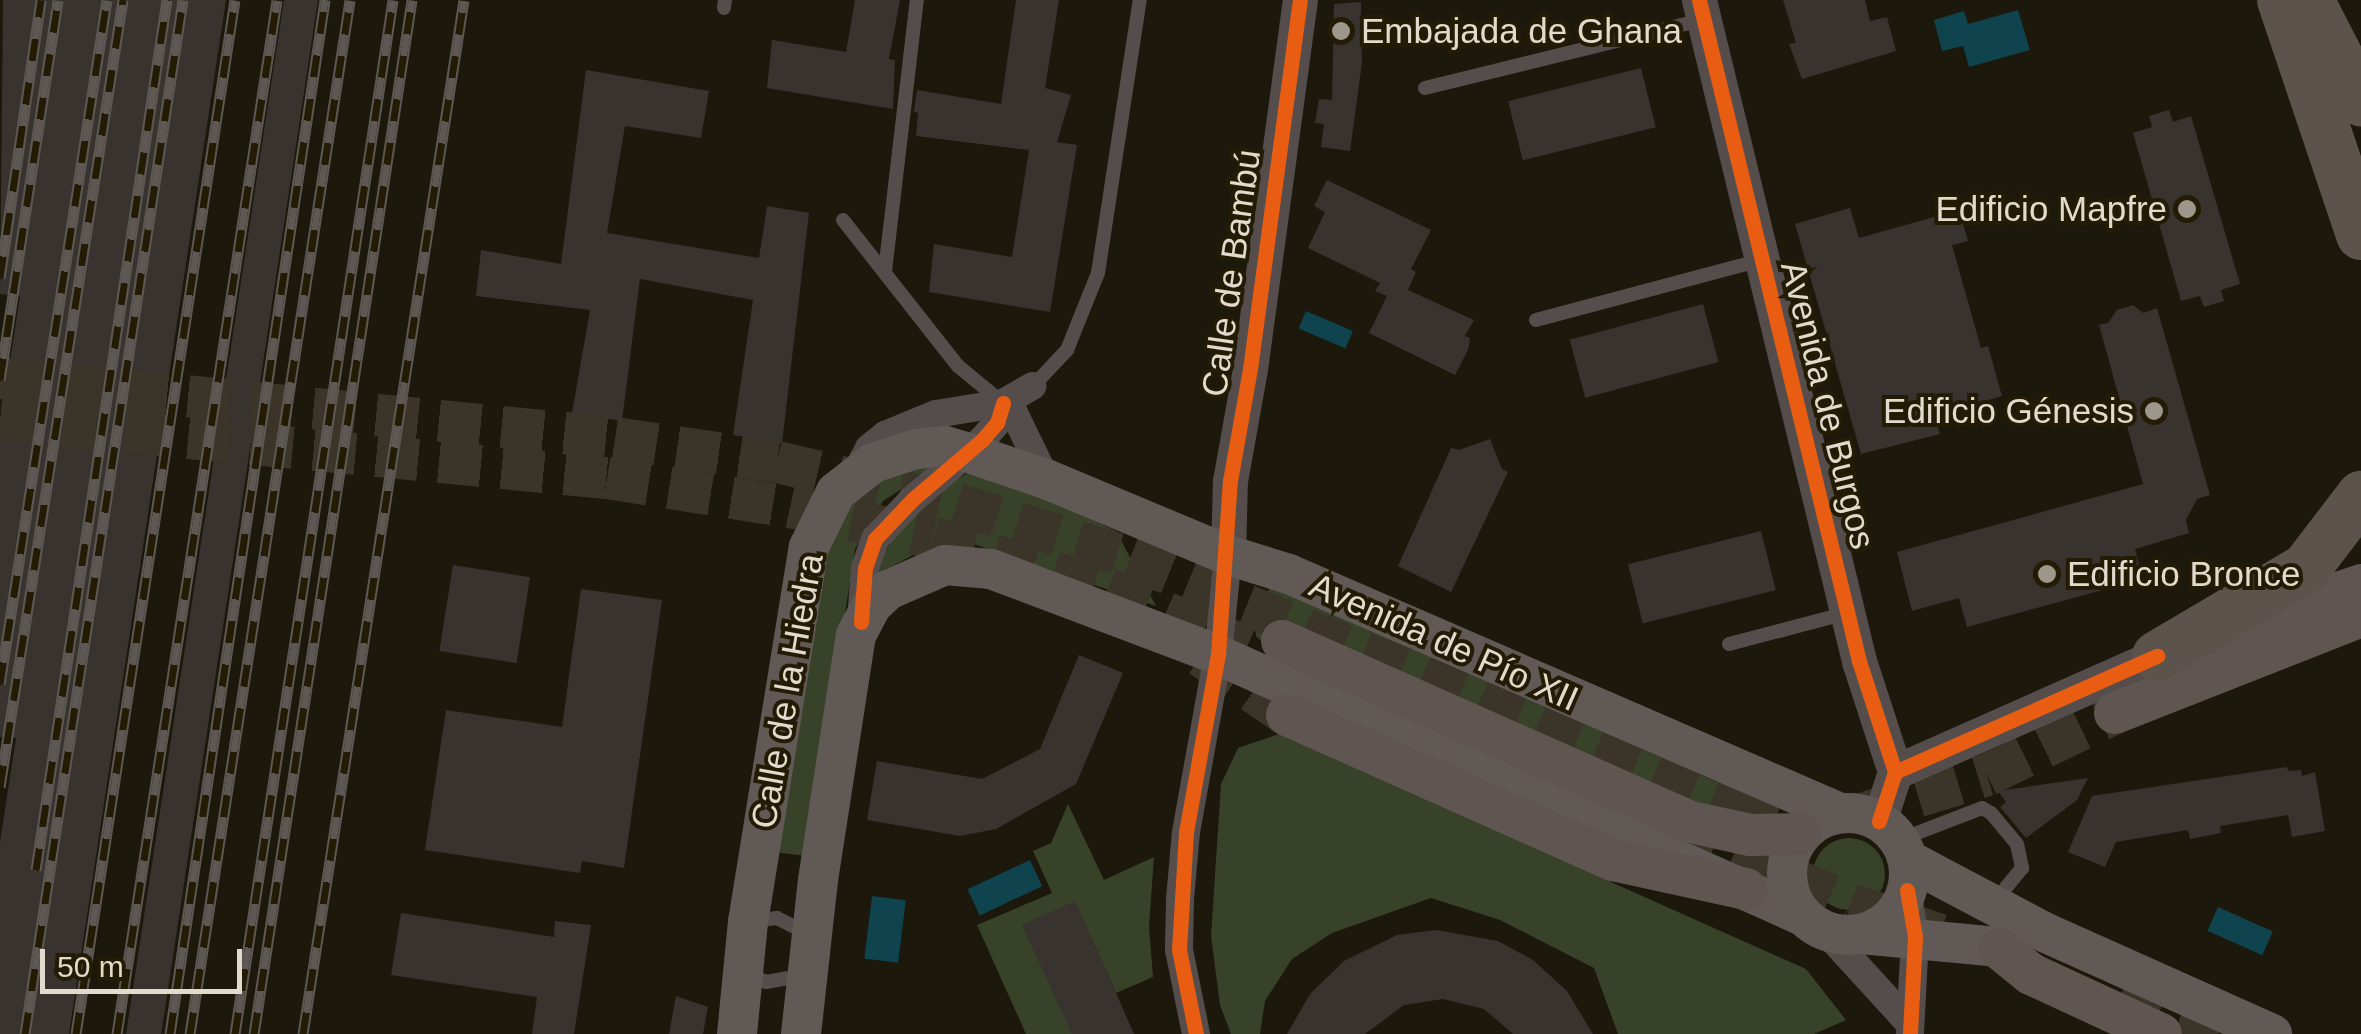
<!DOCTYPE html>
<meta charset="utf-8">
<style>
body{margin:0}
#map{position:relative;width:2361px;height:1034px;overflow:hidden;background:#1c180b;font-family:Arial,sans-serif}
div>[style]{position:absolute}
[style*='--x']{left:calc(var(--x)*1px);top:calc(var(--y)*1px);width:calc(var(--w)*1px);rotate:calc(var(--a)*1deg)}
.green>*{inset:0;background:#384229}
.round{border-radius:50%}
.water>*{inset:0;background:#0f434e;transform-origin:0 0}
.building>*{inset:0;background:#38332f;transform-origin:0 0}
.primary-tunnel>*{height:42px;margin-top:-21px;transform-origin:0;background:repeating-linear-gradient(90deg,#3a3528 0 42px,transparent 0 63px)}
.service>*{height:14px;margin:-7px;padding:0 7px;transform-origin:7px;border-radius:7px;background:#544d4b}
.minor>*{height:28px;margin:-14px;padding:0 14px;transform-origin:14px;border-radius:14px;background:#544d4b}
.tertiary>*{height:35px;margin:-17.5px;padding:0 17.5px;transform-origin:17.5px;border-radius:17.5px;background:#544d4b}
.secondary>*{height:40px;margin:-20px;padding:0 20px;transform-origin:20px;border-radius:20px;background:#615956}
.secondary>.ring{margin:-20px;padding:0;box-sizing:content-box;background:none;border:40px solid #615956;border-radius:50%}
.primary>*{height:42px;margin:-21px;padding:0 21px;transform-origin:21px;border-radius:21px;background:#5f5652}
.motorway>*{height:50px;margin:-25px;padding:0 25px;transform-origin:25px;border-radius:25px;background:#5c534c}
.rail>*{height:11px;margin-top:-5.5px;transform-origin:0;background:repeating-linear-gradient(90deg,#231b04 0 22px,#5d5853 0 44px);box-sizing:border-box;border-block:2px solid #5d5853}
.cycleway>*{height:15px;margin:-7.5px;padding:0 7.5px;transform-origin:7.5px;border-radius:7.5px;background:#e95d12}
.dots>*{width:28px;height:28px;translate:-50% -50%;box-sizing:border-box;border:5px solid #231b04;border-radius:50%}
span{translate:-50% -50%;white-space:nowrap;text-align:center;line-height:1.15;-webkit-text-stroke:8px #231b04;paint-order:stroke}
.poi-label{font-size:35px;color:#e1dbce}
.left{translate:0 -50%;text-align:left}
.right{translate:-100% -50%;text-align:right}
.street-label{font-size:35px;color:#e1dbce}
.scale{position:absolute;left:40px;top:949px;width:202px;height:45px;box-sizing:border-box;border:5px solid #e1dbce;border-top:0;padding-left:12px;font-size:30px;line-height:35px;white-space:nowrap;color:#e1dbce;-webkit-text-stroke:8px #231b04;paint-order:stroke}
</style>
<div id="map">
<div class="green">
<div style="clip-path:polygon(908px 466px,934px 468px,883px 501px,855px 549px,807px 856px,773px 852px,816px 574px,847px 501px)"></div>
<div style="clip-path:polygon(989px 472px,1116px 531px,1156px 606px,962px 540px,921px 551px,877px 574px,887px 541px,937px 490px,968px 473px)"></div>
<div style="clip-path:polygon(1272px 586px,1747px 795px,1751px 805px,1741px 815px,1714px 818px,1270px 649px,1256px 636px,1255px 606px)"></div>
<div style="clip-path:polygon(1279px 734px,1806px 969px,1846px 1020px,1814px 1034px,1618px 1034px,1594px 968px,1500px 920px,1431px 898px,1332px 933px,1292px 959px,1265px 1001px,1260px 1034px,1231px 1034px,1220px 1005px,1211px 936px,1221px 784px,1238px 748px)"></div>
<div style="clip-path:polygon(1068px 804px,1104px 880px,1154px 857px,1149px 926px,1153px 977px,1116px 993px,1075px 902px,1072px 1034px,1026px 1034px,977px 925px,1052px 893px,1033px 851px,1051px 843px)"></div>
<div class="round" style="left:1813px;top:838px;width:72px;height:72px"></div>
</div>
<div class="water">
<div style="clip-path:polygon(2018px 10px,2030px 50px,1969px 67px,1963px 46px,1942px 51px,1934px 20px,1964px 11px,1968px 24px)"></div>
<div style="left:1306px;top:311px;width:51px;height:19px;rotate:23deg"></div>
<div style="left:1030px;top:860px;width:29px;height:69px;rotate:65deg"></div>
<div style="left:872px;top:896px;width:34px;height:63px;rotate:7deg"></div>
<div style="left:2218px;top:907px;width:60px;height:26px;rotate:24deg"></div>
</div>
<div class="building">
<div style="clip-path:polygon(3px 0,226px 0,69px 1034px,0 1034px,0 842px,16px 738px,0 737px,0 426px,20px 296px,0 294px)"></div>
<div style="clip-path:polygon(284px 0,318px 0,163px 1022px,161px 1034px,126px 1034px)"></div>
<div style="clip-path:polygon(855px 0,900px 0,889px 59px,895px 60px,893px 109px,767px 88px,772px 40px,846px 52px)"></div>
<div style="clip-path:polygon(1016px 0,1059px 0,1045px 88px,1071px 95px,1057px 142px,1077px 145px,1050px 312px,929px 292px,934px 244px,1012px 257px,1029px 150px,916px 136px,918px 113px,914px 112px,917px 90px,1001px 104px)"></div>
<div style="clip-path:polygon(1783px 0,1865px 0,1870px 21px,1887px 17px,1896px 51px,1802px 79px,1789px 44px,1796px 43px)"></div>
<div style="clip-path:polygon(1361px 2px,1362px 63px,1350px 151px,1321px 147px,1324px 124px,1315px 123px,1319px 99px,1332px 100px,1334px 4px)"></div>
<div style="left:1641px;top:68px;width:61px;height:137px;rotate:76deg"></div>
<div style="clip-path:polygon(586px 70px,709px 91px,701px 138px,625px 126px,607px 233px,759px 258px,767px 206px,809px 213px,782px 443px,733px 435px,753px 300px,640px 279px,622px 421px,572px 413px,590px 310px,476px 296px,481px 250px,561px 264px)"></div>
<div style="clip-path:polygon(2169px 110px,2173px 122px,2191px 116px,2240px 284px,2221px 290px,2224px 301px,2204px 307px,2200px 296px,2181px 301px,2133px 133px,2152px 127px,2149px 116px)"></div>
<div style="clip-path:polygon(1327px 180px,1431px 230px,1411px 269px,1416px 272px,1408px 290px,1474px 320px,1465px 336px,1470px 338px,1468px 350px,1455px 375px,1369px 333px,1387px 296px,1375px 291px,1380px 283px,1308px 248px,1325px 212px,1314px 206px)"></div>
<div style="clip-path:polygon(1850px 208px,1859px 238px,1959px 210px,1968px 241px,1952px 245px,1981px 348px,1988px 346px,2002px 396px,1934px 416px,1940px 434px,1861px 454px,1795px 224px)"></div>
<div style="left:1703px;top:304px;width:60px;height:138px;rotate:75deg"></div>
<div style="clip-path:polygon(2133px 305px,2143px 313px,2157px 308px,2210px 495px,2197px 499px,2186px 520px,2189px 533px,2135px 549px,2143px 579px,1967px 627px,1959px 598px,1912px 611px,1897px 552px,2143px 484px,2099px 325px,2108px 323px,2117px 310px)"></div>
<div style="clip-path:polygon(1490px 439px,1502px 469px,1508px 472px,1451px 592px,1398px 566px,1451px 448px,1459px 450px)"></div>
<div style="left:1761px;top:531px;width:61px;height:137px;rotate:76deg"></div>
<div style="left:453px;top:565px;width:78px;height:87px;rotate:9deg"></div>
<div style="clip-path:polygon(581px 589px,662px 600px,624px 868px,582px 861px,580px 873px,425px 850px,446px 710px,562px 727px)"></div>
<div style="clip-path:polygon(1079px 655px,1123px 673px,1076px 784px,996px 829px,960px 836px,867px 820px,877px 761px,982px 779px,1040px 749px)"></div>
<div style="clip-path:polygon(2287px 767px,2288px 771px,2301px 770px,2302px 776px,2315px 772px,2325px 831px,2292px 837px,2288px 815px,2220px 826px,2221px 833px,2190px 839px,2188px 830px,2116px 842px,2105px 867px,2068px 852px,2092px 796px)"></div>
<div style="clip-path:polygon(2088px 778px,2077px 800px,2026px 838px,2000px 807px,2006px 802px,1998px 791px)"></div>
<div style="clip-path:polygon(1075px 901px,1116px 993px,1134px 1034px,1072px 1034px,1022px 925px)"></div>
<div style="clip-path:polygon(401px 913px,554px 937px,555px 921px,591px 925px,574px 1034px,532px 1034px,537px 997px,391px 975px)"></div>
<div style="clip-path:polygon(1436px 930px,1498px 941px,1533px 960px,1567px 991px,1593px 1034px,1513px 1034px,1484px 1009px,1443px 999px,1404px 1005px,1365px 1034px,1287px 1034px,1310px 994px,1344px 961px,1397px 935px)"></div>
<div style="clip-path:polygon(676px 996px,708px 1007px,703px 1034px,669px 1034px)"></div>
</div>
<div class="primary-tunnel">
<div style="--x:0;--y:378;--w:618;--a:5.57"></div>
<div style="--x:615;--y:438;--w:164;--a:8.4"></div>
<div style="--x:777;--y:462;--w:185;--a:13.1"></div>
<div style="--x:957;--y:504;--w:181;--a:17.3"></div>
<div style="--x:1130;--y:558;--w:655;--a:22.06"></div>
<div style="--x:1737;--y:804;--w:121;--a:5.2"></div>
<div style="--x:1858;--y:815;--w:135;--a:-17.2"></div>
<div style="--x:1987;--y:775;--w:142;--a:-25.8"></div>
<div style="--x:0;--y:420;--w:610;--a:5.46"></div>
<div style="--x:607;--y:478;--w:185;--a:9"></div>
<div style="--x:790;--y:507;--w:146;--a:12.2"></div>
<div style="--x:933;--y:538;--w:182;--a:15.9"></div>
<div style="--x:1108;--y:588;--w:151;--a:23"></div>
<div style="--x:1201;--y:656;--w:104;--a:34.5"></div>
<div style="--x:1676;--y:829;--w:190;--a:23.2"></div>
<div style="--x:1851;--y:904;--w:94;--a:19.2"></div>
<div style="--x:2120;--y:998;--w:108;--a:19.4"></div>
</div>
<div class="service">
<div style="--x:724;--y:8;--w:8;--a:-83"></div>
<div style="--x:1425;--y:88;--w:285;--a:-13.8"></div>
<div style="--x:843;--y:220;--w:186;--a:51.8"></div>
<div style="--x:958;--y:366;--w:58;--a:39.4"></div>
<div style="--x:885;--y:271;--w:273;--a:-83.3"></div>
<div style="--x:1536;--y:320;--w:234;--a:-14.9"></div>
<div style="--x:1033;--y:386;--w:50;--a:-46.6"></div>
<div style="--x:1067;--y:350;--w:83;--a:-68.1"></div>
<div style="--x:1098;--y:273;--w:276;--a:-81.3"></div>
<div style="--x:1729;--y:644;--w:122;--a:-14.7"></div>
<div style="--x:1899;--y:840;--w:89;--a:-21.1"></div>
<div style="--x:1982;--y:808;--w:10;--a:29"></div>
<div style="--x:1991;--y:813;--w:40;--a:50"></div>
<div style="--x:2017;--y:844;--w:25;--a:78"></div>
<div style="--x:2022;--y:868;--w:43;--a:129.3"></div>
<div style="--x:752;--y:921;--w:25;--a:-7"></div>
<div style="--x:777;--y:918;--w:33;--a:27"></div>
<div style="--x:746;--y:973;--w:22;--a:24"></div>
<div style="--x:766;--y:982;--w:36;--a:-10"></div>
</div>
<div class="minor">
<div style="--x:1003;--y:403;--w:15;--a:42"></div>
<div style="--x:1014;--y:413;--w:73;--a:64.1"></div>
<div style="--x:859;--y:467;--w:21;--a:-62"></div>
<div style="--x:869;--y:448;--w:21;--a:-39"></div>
<div style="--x:885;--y:435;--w:55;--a:-22.4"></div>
<div style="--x:936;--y:414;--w:68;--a:-9.3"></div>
<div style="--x:1003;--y:403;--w:34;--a:-30"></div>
<div style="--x:861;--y:620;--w:52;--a:-85.6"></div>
<div style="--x:865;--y:568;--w:31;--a:-71"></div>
<div style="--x:875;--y:539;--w:55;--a:-46.5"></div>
<div style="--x:913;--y:499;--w:91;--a:-40.5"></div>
<div style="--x:982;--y:440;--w:23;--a:-49"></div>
<div style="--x:997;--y:423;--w:21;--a:-73"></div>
<div style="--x:1907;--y:890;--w:48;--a:80.3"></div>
<div style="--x:1915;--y:937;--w:97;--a:93"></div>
<div style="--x:1825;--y:931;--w:126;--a:47.6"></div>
<div style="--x:1196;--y:1034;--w:86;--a:-101.4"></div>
<div style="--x:1179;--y:950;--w:51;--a:-88.9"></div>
<div style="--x:1180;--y:899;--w:67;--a:-84.9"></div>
<div style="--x:1186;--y:832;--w:180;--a:-79.8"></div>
<div style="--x:1218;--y:655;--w:100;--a:-84.3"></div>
</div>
<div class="tertiary">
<div style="--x:1699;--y:0;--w:680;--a:76.39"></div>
<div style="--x:1859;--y:661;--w:117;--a:72"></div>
<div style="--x:1895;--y:772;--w:52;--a:108.1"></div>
<div style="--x:1228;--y:555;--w:74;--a:-88.5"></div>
<div style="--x:1230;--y:481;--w:114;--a:-79.9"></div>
<div style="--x:1250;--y:369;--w:372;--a:-82.3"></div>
<div style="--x:1895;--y:772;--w:287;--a:-23.9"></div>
</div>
<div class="secondary">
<div class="ring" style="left:1787px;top:813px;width:82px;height:82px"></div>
<div style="--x:1910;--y:861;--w:152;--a:27.9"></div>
<div style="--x:2044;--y:932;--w:250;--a:24.1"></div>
<div style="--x:1861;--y:934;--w:129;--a:5.4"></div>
<div style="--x:737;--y:1034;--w:113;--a:-84.4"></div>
<div style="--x:748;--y:922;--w:380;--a:-80.8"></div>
<div style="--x:809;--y:547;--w:61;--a:-63.9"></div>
<div style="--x:836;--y:492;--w:47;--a:-38.1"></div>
<div style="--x:873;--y:463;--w:45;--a:-18"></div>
<div style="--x:916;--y:449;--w:29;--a:-6"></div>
<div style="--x:945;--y:446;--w:25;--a:16"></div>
<div style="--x:969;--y:453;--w:81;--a:18.7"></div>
<div style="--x:1046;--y:479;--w:197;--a:22.7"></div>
<div style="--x:1228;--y:555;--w:64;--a:17.3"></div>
<div style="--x:1289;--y:574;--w:601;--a:23.45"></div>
<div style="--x:801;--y:1034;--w:155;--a:-83.7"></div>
<div style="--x:818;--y:880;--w:248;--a:-81.2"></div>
<div style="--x:856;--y:635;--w:34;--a:-62"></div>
<div style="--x:872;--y:605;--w:22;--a:-43"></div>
<div style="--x:888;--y:590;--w:62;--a:-23.7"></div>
<div style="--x:945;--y:565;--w:46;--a:5"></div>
<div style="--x:991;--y:569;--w:243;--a:20.7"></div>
<div style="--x:1218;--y:655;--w:638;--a:24.04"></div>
</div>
<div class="primary">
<div style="--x:2224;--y:632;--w:145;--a:-18.9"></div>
<div style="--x:1282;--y:641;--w:447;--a:23.9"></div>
<div style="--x:1691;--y:822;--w:60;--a:12.4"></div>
<div style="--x:1750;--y:835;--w:50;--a:-1.1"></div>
<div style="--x:2115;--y:713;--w:264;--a:-21.5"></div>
<div style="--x:1287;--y:715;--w:357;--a:24"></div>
<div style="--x:1613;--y:860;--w:136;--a:12.3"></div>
<div style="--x:2000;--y:949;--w:40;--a:39"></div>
<div style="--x:2031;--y:974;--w:143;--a:24.8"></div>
</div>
<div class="motorway">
<div style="--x:2282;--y:0;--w:248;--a:71.4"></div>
<div style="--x:2309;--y:0;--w:114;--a:62.8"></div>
<div style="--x:2157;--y:656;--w:173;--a:-30.6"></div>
<div style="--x:2306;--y:568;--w:91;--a:-52.6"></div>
</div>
<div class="rail">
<div style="--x:0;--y:278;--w:281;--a:-81.6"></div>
<div style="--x:0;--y:380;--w:384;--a:-81.3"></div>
<div style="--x:0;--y:684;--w:692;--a:-81.11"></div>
<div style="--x:0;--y:787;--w:797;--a:-81.12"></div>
<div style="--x:36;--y:870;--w:880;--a:-81.44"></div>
<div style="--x:25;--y:1034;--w:1046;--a:-81.31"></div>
<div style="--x:76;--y:1034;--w:1046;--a:-81.26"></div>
<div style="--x:117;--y:1034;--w:1046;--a:-81.2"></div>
<div style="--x:170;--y:1034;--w:1046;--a:-81.47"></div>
<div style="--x:190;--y:1034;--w:1046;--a:-81.2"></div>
<div style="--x:235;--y:1034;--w:1046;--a:-81.31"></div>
<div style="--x:254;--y:1034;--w:1046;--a:-81.31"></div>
<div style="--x:303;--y:1034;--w:1046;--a:-81.15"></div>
</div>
<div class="cycleway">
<div style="--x:1699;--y:0;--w:680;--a:76.39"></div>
<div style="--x:1859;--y:661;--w:117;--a:72"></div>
<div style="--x:1895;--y:772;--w:52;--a:108.1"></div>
<div style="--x:861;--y:622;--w:54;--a:-85.8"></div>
<div style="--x:865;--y:568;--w:31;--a:-71"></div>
<div style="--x:875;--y:539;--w:55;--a:-46.5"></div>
<div style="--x:913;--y:499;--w:91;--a:-40.5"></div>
<div style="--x:982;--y:440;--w:23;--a:-49"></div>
<div style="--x:997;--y:423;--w:21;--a:-73"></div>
<div style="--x:1895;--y:772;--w:287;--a:-23.9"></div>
<div style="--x:1907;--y:890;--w:48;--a:80.3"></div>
<div style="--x:1915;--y:937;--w:97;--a:93"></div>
<div style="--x:1196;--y:1034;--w:86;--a:-101.4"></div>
<div style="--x:1179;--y:950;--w:118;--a:-86.6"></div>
<div style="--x:1186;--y:832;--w:180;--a:-79.8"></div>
<div style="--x:1218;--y:655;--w:174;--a:-86.1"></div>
<div style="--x:1230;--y:481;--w:114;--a:-79.9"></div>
<div style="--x:1250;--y:369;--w:372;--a:-82.3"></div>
</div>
<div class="dots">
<div style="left:1341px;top:31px;background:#9c978a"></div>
<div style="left:2187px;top:209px;background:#9c978a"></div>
<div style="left:2154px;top:411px;background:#9c978a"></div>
<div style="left:2047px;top:574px;background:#9c978a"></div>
</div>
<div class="poi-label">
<span class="left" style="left:1361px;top:31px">Embajada de Ghana</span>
<span class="right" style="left:2167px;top:209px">Edificio Mapfre</span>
<span class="right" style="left:2134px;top:411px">Edificio Génesis</span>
<span class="left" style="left:2067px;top:574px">Edificio Bronce</span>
</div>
<div class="street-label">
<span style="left:1231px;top:273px;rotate:-82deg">Calle de Bambú</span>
<span style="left:1828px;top:405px;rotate:76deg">Avenida de Burgos</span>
<span style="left:1444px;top:642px;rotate:24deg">Avenida de Pío XII</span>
<span style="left:787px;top:691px;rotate:-80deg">Calle de la Hiedra</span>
</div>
<div class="scale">50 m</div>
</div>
